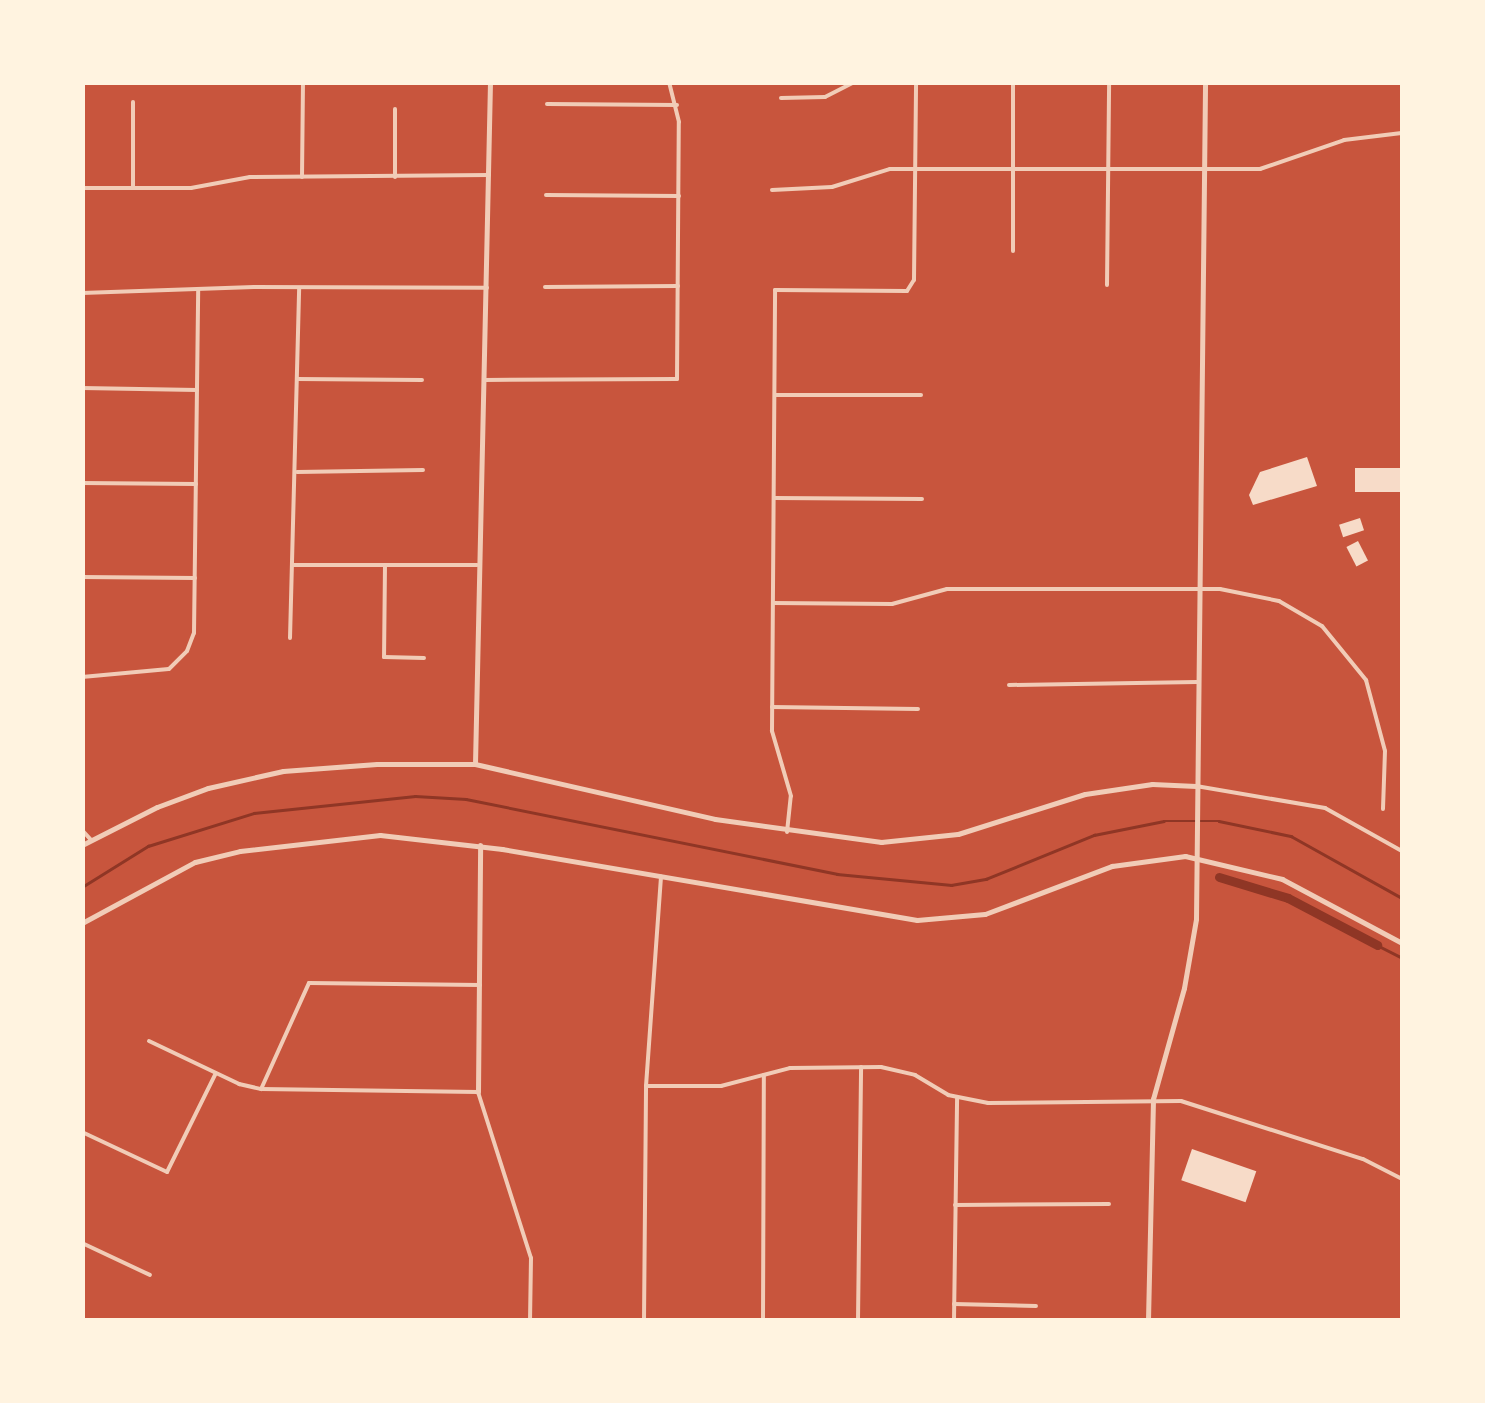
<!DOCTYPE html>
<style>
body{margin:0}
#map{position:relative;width:1485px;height:1403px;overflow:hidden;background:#c8553d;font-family:Jost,sans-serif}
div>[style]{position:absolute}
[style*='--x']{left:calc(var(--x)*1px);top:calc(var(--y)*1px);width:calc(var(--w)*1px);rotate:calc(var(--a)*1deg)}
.stream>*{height:2.5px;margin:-1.25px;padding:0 1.25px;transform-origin:1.25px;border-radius:1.25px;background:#8f3625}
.canal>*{height:9px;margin:-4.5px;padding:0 4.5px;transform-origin:4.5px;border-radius:4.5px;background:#8f3625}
.building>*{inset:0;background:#f7dbc8;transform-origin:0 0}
.minor>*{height:4px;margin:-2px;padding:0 2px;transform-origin:2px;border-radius:2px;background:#f1ccb7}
.tertiary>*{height:5px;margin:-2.5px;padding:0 2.5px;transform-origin:2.5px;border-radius:2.5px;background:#f1ccb7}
span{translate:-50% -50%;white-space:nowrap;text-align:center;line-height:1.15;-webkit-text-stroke:10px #fff3e0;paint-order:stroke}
.frame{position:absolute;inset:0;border:85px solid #fff3e0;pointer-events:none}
</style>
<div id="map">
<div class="stream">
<div style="--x:82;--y:887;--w:78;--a:-31.8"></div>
<div style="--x:148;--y:846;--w:111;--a:-17.3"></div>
<div style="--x:254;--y:813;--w:162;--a:-6"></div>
<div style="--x:415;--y:796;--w:51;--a:3.4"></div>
<div style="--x:466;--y:799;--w:379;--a:11.4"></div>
<div style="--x:837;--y:874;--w:115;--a:5.5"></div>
<div style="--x:951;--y:885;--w:36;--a:-10"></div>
<div style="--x:986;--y:879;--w:117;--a:-22.2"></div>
<div style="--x:1094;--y:835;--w:71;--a:-11.3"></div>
<div style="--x:1164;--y:821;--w:55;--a:0"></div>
<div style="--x:1219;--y:821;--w:74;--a:11.8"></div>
<div style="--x:1291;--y:836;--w:127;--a:29.2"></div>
<div style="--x:1377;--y:945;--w:28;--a:27"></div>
</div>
<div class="canal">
<div style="--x:1219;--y:877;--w:72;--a:16.9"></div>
<div style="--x:1288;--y:898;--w:101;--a:27.8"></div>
</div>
<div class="building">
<div style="clip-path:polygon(1307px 457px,1317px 486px,1253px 505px,1249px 495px,1260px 472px)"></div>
<div style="left:1355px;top:468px;width:47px;height:24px"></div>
<div style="left:1360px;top:518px;width:13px;height:22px;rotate:72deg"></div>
<div style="left:1358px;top:541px;width:22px;height:13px;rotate:63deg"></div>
<div style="left:1192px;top:1149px;width:68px;height:33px;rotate:19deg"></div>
</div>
<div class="minor">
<div style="--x:781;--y:98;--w:44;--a:-1.3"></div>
<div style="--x:825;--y:97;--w:33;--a:-27"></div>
<div style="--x:547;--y:104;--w:130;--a:0.4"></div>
<div style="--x:302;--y:177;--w:95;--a:-89.4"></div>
<div style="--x:395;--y:177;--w:68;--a:-90"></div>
<div style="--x:82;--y:188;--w:109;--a:0"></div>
<div style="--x:191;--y:188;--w:60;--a:-10.6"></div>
<div style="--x:250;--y:177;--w:239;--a:-0.5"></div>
<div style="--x:133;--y:188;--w:86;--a:-90"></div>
<div style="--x:772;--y:190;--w:60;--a:-2.9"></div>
<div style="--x:832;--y:187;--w:61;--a:-17.2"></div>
<div style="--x:890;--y:169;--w:370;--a:0"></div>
<div style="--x:1260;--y:169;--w:89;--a:-19"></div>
<div style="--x:1344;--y:140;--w:58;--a:-6.9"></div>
<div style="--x:546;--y:195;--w:133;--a:0.4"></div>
<div style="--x:1013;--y:251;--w:169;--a:-90"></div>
<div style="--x:1107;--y:285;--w:203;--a:-89.4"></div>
<div style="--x:545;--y:287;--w:133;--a:-0.4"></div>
<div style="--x:82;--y:293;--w:172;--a:-2"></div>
<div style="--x:254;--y:287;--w:233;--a:0.2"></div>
<div style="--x:297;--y:379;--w:125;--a:0.5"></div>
<div style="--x:484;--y:380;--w:193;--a:-0.3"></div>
<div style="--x:677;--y:379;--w:257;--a:-89.6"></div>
<div style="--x:679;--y:122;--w:41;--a:-104"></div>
<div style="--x:82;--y:388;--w:115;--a:1"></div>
<div style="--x:776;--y:395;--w:145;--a:0"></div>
<div style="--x:297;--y:472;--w:126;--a:-0.9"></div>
<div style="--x:82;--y:483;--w:114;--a:0.5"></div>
<div style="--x:774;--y:498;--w:148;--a:0.4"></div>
<div style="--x:292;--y:565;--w:185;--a:0"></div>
<div style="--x:385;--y:565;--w:92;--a:90.6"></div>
<div style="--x:384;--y:657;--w:40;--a:1.4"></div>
<div style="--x:82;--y:577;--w:113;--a:0.5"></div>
<div style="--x:773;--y:603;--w:119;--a:0.5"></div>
<div style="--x:892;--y:604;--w:57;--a:-15.3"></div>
<div style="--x:947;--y:589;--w:273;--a:0"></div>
<div style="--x:1220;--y:589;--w:60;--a:11.5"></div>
<div style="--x:1279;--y:601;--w:50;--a:30.2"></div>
<div style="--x:1322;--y:626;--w:70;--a:50.8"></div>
<div style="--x:1366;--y:680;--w:73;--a:75"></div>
<div style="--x:1385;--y:751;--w:58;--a:92"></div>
<div style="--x:290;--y:638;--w:350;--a:-88.5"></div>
<div style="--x:82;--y:677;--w:87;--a:-5.3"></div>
<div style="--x:169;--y:669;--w:25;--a:-45"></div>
<div style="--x:187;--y:651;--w:19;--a:-69"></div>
<div style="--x:194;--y:633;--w:343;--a:-89.3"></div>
<div style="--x:1009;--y:685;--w:188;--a:-0.9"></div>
<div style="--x:772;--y:707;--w:146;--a:0.8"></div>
<div style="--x:1196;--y:786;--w:131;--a:9.7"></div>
<div style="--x:1325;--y:808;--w:88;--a:29.2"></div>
<div style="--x:82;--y:830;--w:13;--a:48"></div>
<div style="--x:787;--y:832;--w:36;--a:-84"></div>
<div style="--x:791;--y:796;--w:68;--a:-106.3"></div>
<div style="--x:772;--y:731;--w:441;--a:-89.6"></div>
<div style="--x:775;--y:290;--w:132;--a:0.4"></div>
<div style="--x:907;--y:291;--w:13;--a:-58"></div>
<div style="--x:914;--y:280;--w:198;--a:-89.4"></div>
<div style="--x:149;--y:1041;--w:100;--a:25.5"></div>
<div style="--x:239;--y:1084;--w:23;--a:13"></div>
<div style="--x:261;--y:1089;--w:217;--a:0.8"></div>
<div style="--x:478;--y:1092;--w:174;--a:72.3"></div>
<div style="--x:531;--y:1258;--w:62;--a:90.9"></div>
<div style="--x:646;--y:1086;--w:75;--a:0"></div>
<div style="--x:721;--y:1086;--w:71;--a:-14.6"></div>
<div style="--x:790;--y:1068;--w:91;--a:-0.6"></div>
<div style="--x:881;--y:1067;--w:35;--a:13"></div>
<div style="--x:915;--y:1075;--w:39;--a:31"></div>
<div style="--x:948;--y:1095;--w:41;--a:11.3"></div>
<div style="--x:988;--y:1103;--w:193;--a:-0.6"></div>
<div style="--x:1181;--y:1101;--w:191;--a:17.7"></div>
<div style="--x:1363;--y:1159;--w:44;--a:27.1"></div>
<div style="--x:262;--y:1087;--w:114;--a:-65.7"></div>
<div style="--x:309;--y:983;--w:171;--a:0.7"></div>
<div style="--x:82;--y:1132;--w:94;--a:25.2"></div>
<div style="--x:167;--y:1172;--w:110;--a:-63.7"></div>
<div style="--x:955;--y:1205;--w:154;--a:-0.4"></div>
<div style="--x:82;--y:1243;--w:75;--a:25.2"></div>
<div style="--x:954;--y:1304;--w:82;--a:1.4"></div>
<div style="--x:644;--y:1320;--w:234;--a:-89.5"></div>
<div style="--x:646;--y:1086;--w:210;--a:-85.9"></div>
<div style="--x:763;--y:1320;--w:245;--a:-89.8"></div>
<div style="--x:858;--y:1320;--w:253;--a:-89.3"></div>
<div style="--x:954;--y:1320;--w:222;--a:-89.2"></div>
</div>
<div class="tertiary">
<div style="--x:475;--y:764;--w:682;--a:-88.74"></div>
<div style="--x:82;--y:845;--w:84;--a:-26.9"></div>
<div style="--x:157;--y:807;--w:54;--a:-20.4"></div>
<div style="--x:208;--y:788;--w:77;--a:-12.8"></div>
<div style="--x:283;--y:771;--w:94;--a:-4.3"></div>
<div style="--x:377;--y:764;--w:98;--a:0"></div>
<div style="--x:475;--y:764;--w:246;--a:12.9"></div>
<div style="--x:715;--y:819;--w:168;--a:7.9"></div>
<div style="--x:881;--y:842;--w:77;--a:-5.9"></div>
<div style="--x:958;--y:834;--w:133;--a:-17.5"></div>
<div style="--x:1085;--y:794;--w:68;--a:-8.5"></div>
<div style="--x:1152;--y:784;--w:44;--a:2.6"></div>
<div style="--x:82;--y:923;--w:128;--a:-28.4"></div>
<div style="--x:195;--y:862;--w:46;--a:-13.7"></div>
<div style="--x:240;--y:851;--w:141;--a:-6.5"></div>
<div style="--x:380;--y:835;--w:123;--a:6.5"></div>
<div style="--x:502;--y:849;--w:421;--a:9.7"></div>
<div style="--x:917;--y:920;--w:68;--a:-5"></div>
<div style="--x:985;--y:914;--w:136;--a:-20.7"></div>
<div style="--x:1112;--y:866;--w:74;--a:-7.8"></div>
<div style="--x:1185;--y:856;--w:100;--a:13.3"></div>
<div style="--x:1282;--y:879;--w:136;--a:28.1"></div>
<div style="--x:478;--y:1092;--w:247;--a:-89.5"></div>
<div style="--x:1148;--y:1320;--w:221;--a:-88.7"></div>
<div style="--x:1153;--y:1099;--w:115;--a:-74.4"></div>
<div style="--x:1184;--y:988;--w:70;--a:-80.1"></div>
<div style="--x:1196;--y:919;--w:837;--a:-89.38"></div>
</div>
<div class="frame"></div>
</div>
